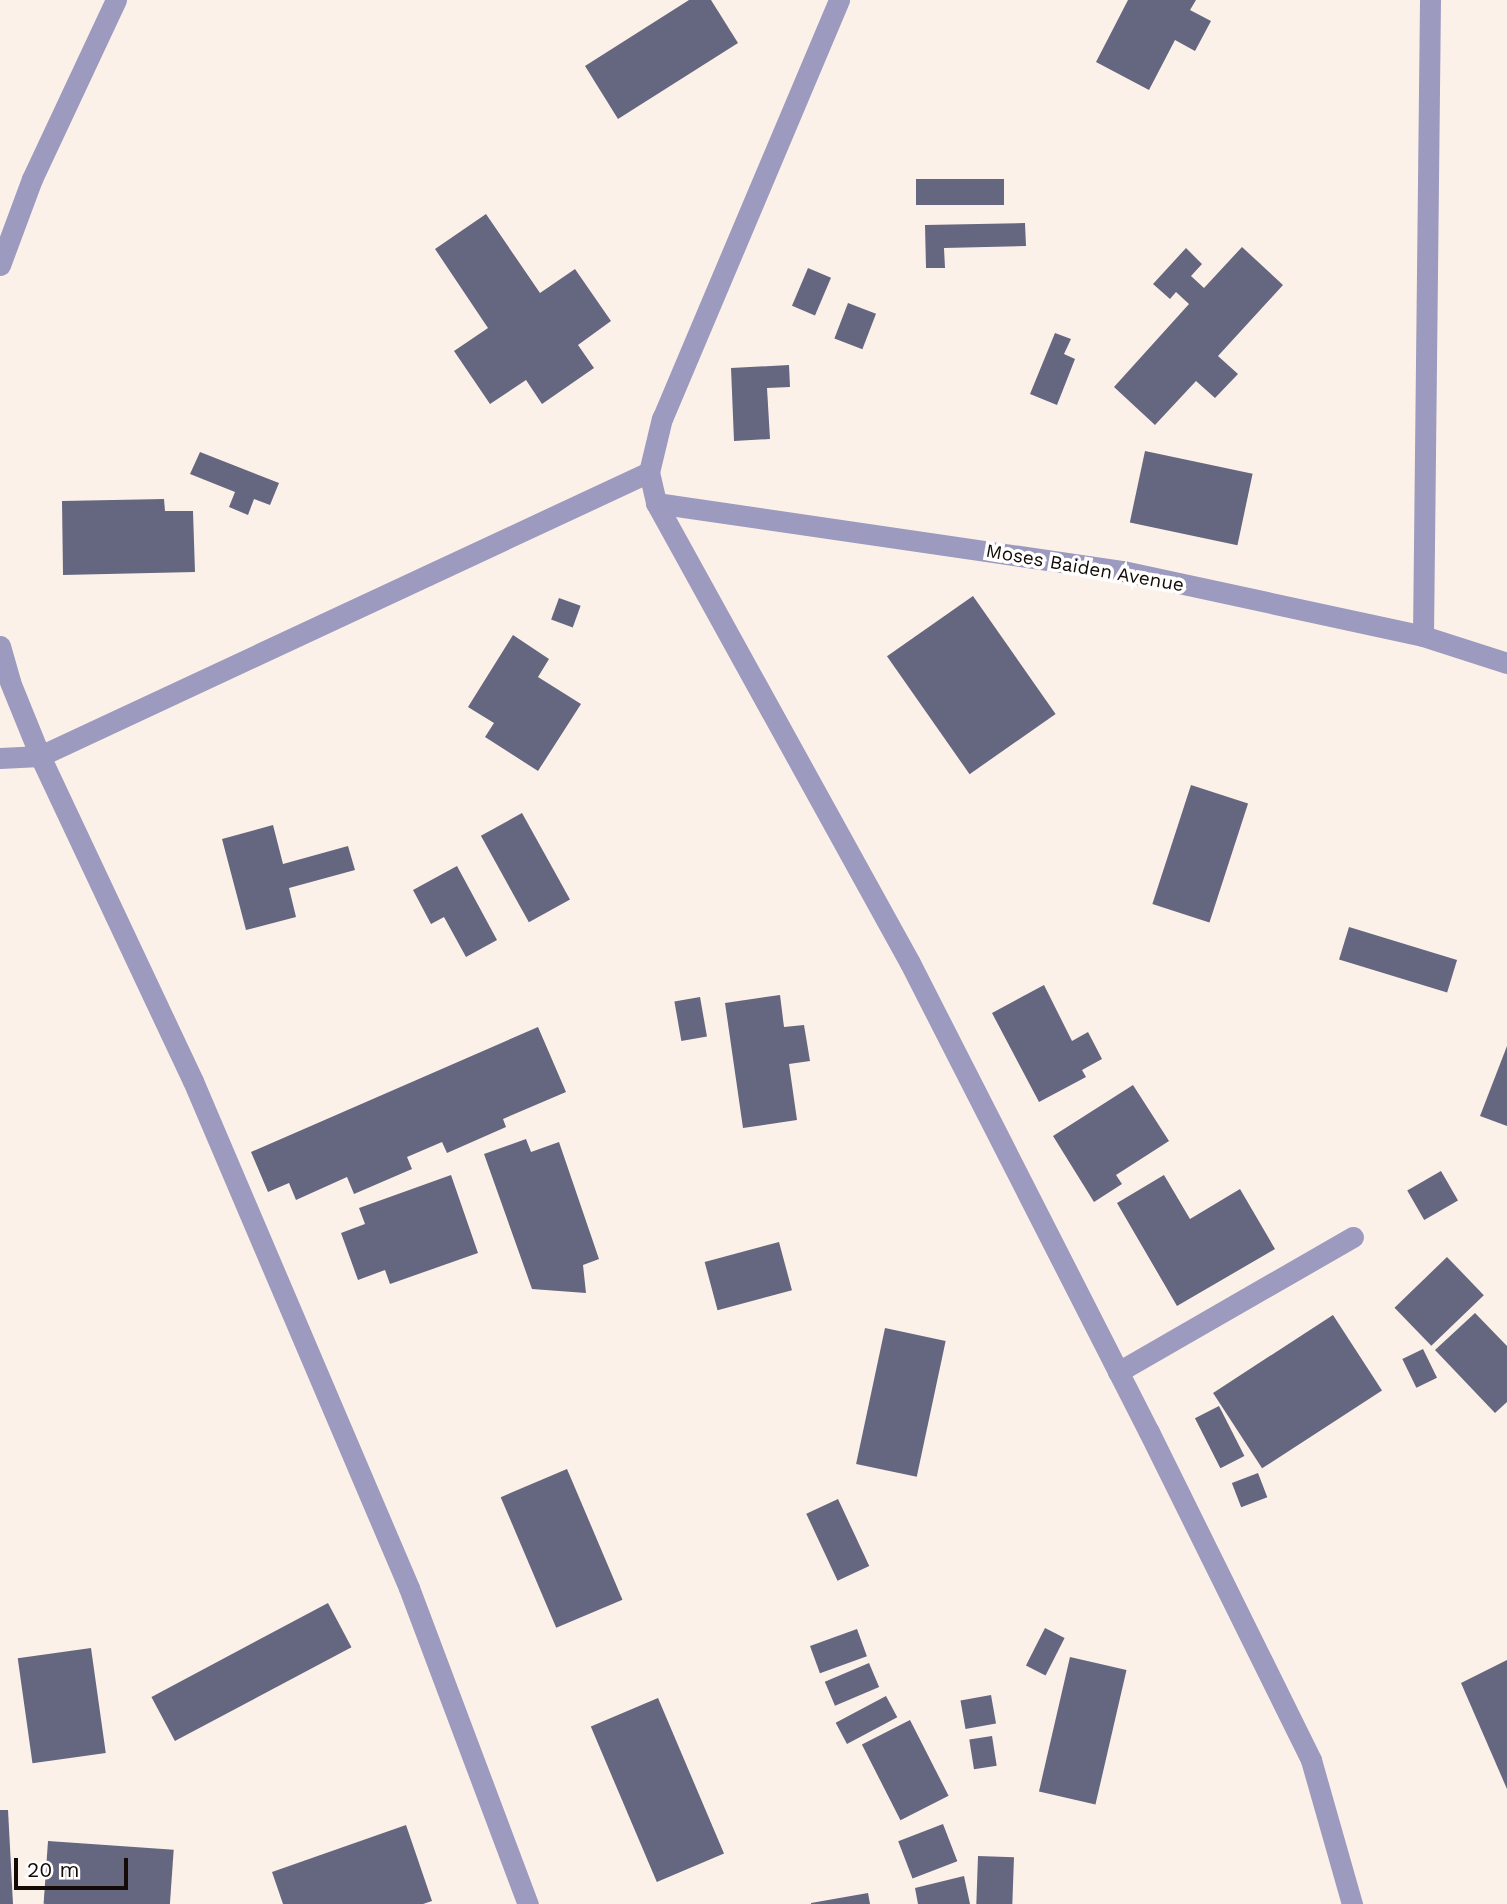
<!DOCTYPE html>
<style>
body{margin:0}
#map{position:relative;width:1507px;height:1904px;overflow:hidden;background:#fcf1e9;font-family:"Work Sans",sans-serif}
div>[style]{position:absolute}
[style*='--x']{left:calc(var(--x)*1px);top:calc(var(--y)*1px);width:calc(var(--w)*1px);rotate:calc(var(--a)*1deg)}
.building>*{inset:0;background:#65667f;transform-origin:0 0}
.minor>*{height:21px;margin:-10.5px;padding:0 10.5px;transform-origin:10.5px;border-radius:10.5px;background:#9c9abe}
span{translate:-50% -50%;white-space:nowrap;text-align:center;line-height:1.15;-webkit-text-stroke:7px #fff;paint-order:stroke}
.street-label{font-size:19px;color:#140b06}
.scale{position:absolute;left:14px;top:1858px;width:114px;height:32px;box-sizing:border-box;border:4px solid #140b06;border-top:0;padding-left:9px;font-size:21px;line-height:24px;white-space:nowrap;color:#140b06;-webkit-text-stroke:5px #fff;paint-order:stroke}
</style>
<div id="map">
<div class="building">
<div style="clip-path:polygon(689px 0,711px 0,738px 43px,618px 119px,585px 66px)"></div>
<div style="clip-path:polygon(1128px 0,1196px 0,1190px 10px,1211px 21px,1195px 51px,1175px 40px,1149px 90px,1096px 62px)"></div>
<div style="left:1004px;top:179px;width:26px;height:88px;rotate:90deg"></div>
<div style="clip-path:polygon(486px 214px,540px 293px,575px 269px,611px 321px,578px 345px,594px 368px,542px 404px,526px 380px,490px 404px,454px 351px,488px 328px,435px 249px)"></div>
<div style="clip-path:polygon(1025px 223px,1026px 246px,944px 248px,945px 268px,926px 268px,925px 225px)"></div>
<div style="clip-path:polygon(1242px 247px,1283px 285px,1218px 356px,1238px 374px,1215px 398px,1196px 381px,1155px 425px,1114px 387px,1189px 304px,1176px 292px,1170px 299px,1153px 284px,1186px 248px,1202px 264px,1191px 276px,1204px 288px)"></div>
<div style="left:808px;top:268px;width:25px;height:41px;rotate:23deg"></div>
<div style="left:848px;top:303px;width:30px;height:38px;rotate:21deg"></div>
<div style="clip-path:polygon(1055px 333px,1071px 339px,1064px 354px,1075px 359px,1057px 405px,1030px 394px)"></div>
<div style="clip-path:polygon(789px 365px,790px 387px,767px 388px,770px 439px,734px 441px,731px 368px)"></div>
<div style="left:1145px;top:451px;width:110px;height:73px;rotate:12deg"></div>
<div style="clip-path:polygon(200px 452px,279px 483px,270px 505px,254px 499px,248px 515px,229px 507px,235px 492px,190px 474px)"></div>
<div style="clip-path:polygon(164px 499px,165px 511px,193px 511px,195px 572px,63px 575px,62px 501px)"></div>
<div style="left:973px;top:596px;width:144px;height:105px;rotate:55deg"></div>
<div style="left:559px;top:598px;width:23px;height:23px;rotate:20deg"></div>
<div style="clip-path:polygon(513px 635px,549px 659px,538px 677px,581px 704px,538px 771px,485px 737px,494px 723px,468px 707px)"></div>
<div style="left:1191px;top:785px;width:60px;height:125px;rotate:18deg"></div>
<div style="left:522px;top:813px;width:99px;height:47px;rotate:61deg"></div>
<div style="clip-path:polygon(273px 825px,283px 864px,348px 846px,355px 870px,289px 888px,296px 917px,246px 930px,222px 839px)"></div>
<div style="clip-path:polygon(457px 866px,497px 940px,466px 957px,444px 917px,431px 924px,413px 890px)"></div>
<div style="left:1349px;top:927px;width:113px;height:34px;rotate:17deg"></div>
<div style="clip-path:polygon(1044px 985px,1072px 1041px,1088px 1032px,1102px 1059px,1082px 1070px,1086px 1077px,1039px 1102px,992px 1013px)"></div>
<div style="clip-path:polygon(780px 995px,784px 1027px,804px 1025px,810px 1061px,789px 1064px,797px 1120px,743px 1128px,725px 1003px)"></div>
<div style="left:700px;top:997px;width:40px;height:26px;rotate:80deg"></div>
<div style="clip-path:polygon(538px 1027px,566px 1092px,503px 1119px,506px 1127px,447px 1153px,442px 1142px,407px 1157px,412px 1169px,354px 1194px,347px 1177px,296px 1200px,289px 1183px,268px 1192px,251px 1152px)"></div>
<div style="clip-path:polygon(1507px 1046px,1507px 1126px,1480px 1116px)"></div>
<div style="clip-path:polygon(1133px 1085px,1169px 1141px,1116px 1175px,1122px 1184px,1094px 1202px,1053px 1136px)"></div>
<div style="clip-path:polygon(526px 1139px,531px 1152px,559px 1142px,599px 1259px,583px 1265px,586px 1293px,532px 1289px,484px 1154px)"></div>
<div style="left:1441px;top:1171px;width:34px;height:39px;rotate:60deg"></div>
<div style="clip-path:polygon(451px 1175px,478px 1253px,390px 1284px,385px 1270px,358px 1280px,341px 1233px,365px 1224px,359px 1208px)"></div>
<div style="clip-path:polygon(1164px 1175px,1190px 1219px,1240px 1189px,1275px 1249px,1177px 1306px,1117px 1203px)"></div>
<div style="left:779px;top:1242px;width:50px;height:77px;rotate:75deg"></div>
<div style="left:1447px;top:1257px;width:53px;height:73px;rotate:46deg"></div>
<div style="clip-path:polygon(1475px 1313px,1507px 1346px,1507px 1402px,1495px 1413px,1435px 1350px)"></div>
<div style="left:1333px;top:1315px;width:90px;height:143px;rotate:57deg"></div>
<div style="left:885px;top:1328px;width:62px;height:139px;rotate:12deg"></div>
<div style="left:1423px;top:1349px;width:32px;height:23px;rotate:64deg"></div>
<div style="left:1219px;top:1406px;width:56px;height:27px;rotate:63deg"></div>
<div style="left:567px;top:1469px;width:142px;height:72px;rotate:67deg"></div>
<div style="left:1258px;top:1473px;width:26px;height:28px;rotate:69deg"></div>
<div style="left:838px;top:1499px;width:74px;height:35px;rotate:65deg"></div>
<div style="left:328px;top:1603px;width:50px;height:200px;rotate:62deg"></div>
<div style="left:1045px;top:1628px;width:22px;height:42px;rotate:27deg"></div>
<div style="left:857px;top:1629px;width:29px;height:50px;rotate:70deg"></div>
<div style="left:91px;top:1648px;width:106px;height:74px;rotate:82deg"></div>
<div style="left:1070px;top:1657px;width:58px;height:138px;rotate:13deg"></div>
<div style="clip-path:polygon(1507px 1660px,1507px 1789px,1461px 1683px)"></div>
<div style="left:869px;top:1663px;width:26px;height:48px;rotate:67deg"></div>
<div style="left:991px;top:1695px;width:29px;height:31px;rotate:80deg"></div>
<div style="left:886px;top:1696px;width:24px;height:57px;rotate:62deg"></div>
<div style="left:658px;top:1698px;width:169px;height:73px;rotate:67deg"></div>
<div style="left:910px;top:1720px;width:85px;height:54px;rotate:63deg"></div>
<div style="left:992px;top:1736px;width:30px;height:23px;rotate:81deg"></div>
<div style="clip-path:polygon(0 1810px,8px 1810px,13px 1904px,0 1904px)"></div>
<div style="left:943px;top:1824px;width:40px;height:48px;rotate:69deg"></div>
<div style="clip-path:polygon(406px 1825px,432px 1901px,423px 1904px,283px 1904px,272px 1872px)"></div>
<div style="left:48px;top:1841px;width:126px;height:63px;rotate:4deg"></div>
<div style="left:978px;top:1856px;width:36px;height:48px;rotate:2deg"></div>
<div style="clip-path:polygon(964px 1876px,970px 1904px,918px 1904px,915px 1888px)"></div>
<div style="clip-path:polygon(868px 1893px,870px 1904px,811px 1904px,811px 1903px)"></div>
</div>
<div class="minor">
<div style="--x:839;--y:0;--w:454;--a:112.9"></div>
<div style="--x:662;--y:418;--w:56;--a:103.5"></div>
<div style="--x:649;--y:472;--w:32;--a:77"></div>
<div style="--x:656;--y:503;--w:525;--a:61.09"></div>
<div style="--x:910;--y:963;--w:526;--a:63"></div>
<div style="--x:1149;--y:1432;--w:366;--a:63.7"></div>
<div style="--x:1311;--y:1760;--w:150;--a:74.1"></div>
<div style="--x:0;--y:265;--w:92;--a:-69.6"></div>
<div style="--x:32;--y:179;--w:198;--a:-64.9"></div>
<div style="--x:656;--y:503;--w:472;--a:8.3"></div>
<div style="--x:1123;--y:571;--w:307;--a:12.2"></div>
<div style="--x:1423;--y:636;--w:88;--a:17.8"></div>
<div style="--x:1423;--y:636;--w:636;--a:-89.37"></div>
<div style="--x:0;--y:646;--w:37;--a:74"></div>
<div style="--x:10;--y:682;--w:80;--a:67.9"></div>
<div style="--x:40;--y:756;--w:359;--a:64.8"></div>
<div style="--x:193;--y:1081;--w:551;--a:66.92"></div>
<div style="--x:409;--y:1588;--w:338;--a:69.4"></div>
<div style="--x:0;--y:758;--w:40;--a:-2.9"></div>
<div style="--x:40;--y:756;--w:672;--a:-25"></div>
<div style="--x:1118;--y:1372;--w:271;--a:-29.9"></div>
</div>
<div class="street-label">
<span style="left:1085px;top:568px;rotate:10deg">Moses Baiden Avenue</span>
</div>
<div class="scale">20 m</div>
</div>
